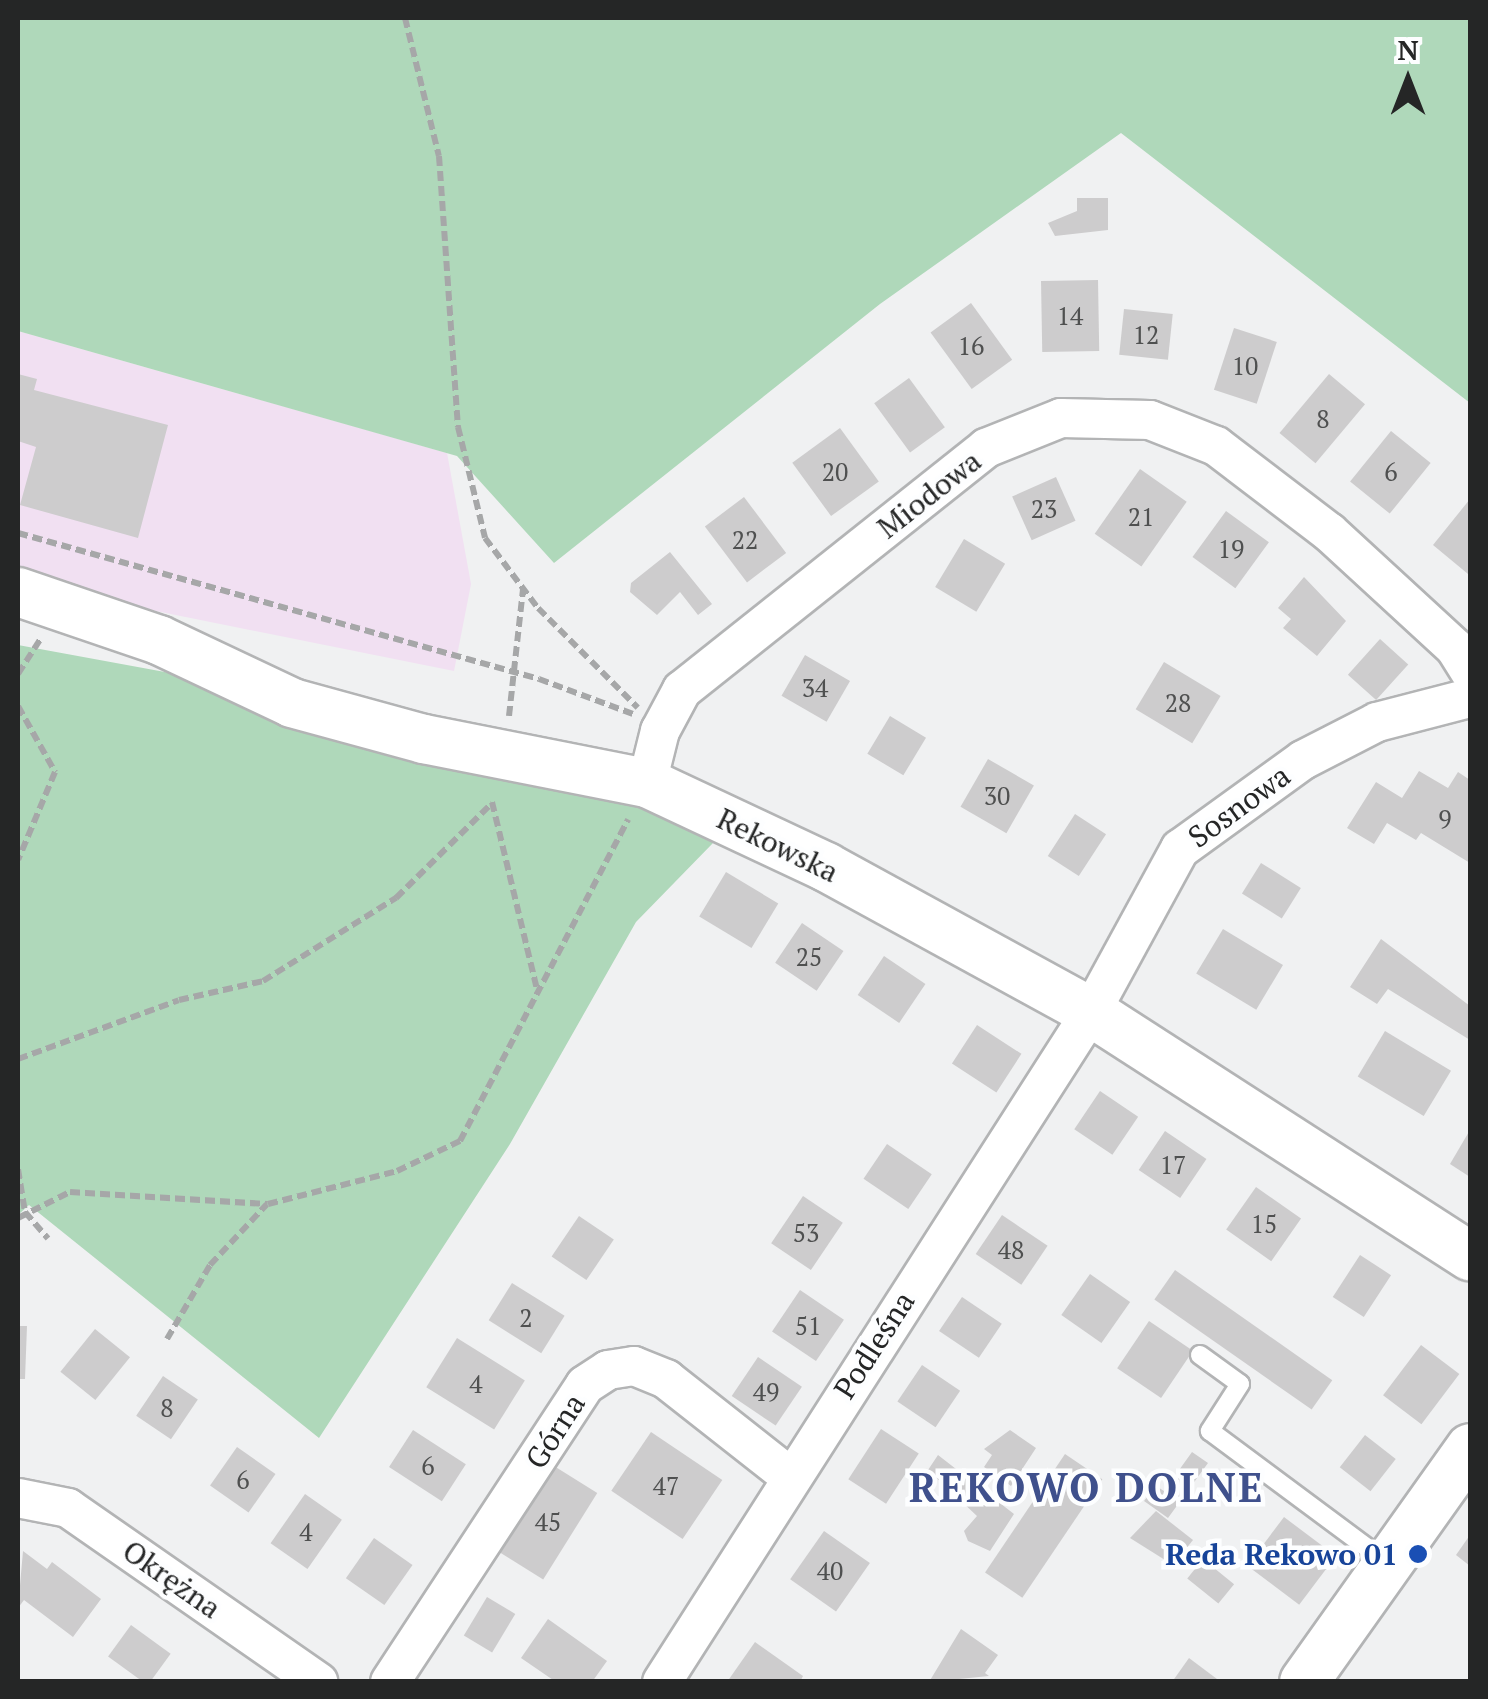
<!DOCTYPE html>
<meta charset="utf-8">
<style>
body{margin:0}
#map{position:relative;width:1488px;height:1699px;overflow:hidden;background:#f0f1f2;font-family:"PT Serif",serif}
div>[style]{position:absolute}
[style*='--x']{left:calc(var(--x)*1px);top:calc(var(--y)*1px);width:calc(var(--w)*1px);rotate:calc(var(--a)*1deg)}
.education>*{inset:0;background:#f1e0f2}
.green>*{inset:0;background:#afd8ba}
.building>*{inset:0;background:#cdcccd;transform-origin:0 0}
.path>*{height:6px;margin-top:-3px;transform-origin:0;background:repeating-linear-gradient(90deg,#a6a7a8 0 10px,transparent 0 15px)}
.roads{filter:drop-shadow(2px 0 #b3b4b5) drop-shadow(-2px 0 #b3b4b5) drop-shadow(0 2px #b3b4b5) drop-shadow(0 -2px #b3b4b5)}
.service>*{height:18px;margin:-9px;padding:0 9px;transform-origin:9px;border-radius:9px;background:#fff}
.minor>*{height:38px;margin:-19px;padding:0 19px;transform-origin:19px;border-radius:19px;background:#fff}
.tertiary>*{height:48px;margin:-24px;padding:0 24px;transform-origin:24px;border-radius:24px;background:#fff}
.dots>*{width:28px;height:28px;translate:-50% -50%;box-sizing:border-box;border:5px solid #fdfeff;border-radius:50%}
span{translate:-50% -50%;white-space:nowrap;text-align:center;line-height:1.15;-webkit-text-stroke:9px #fdfeff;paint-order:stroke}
.number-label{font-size:25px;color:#4f5050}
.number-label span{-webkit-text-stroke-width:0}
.street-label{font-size:30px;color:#252626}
.transit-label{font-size:30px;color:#164399;font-weight:700}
.right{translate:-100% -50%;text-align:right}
.district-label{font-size:40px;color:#3f508c;font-weight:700;letter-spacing:2.5px}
.frame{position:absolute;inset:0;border:20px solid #252626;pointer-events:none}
.north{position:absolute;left:1358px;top:30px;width:100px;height:100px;-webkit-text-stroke:8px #fdfeff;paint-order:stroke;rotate:0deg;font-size:28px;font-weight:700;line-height:40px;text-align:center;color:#252626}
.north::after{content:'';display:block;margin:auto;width:35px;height:45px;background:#252626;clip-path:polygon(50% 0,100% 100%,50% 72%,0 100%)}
</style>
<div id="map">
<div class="education">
<div style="clip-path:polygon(18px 331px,447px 453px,471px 584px,454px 671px,141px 608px,18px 568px)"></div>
</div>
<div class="green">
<div style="clip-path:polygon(18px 18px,1470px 18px,1470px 403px,1121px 133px,880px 304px,554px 563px,457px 456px,18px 331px)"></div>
<div style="clip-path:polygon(18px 645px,588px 750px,713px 843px,636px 922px,510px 1144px,319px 1438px,29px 1205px,18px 1215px)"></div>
</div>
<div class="building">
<div style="clip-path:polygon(1077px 198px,1108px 198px,1108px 230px,1055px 236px,1048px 223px,1077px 211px)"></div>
<div style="left:1098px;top:280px;width:71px;height:57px;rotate:89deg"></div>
<div style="left:971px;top:303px;width:70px;height:50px;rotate:54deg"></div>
<div style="left:1124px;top:309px;width:49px;height:46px;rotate:6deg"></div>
<div style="left:1234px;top:328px;width:45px;height:65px;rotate:18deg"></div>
<div style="clip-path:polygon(18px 374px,37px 379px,34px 390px,168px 425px,138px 538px,20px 505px,36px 447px,18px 441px)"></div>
<div style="left:1329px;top:374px;width:47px;height:77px;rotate:40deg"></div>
<div style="left:909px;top:378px;width:61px;height:43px;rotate:54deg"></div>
<div style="left:840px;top:428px;width:66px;height:59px;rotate:54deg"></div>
<div style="left:1391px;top:431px;width:51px;height:65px;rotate:39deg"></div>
<div style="left:1140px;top:469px;width:57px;height:79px;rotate:35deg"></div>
<div style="left:1056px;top:477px;width:48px;height:48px;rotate:66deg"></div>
<div style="left:744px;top:497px;width:70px;height:49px;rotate:53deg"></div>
<div style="clip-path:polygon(1470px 499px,1470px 571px,1468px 574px,1433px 545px)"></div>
<div style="left:1226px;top:511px;width:53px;height:57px;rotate:36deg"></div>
<div style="left:964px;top:539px;width:48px;height:56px;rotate:31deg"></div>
<div style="clip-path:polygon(670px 552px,712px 604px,698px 615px,680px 592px,657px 615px,630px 592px,631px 583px)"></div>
<div style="clip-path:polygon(1304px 577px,1346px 621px,1317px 656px,1283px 628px,1291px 619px,1278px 608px)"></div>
<div style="left:1380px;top:639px;width:38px;height:48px;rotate:42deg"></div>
<div style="left:805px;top:655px;width:52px;height:47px;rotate:30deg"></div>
<div style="left:1164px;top:662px;width:66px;height:55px;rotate:31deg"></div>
<div style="left:890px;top:716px;width:42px;height:44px;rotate:31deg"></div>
<div style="left:988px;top:759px;width:53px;height:55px;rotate:30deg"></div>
<div style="clip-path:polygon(1419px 771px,1448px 788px,1458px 772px,1470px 780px,1470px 863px,1421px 833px,1416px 840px,1387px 823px,1374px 844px,1347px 828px,1376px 782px,1402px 798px)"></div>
<div style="left:1075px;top:814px;width:37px;height:50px;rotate:33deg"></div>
<div style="left:1261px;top:863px;width:47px;height:36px;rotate:32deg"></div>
<div style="left:726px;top:872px;width:61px;height:52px;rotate:31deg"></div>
<div style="left:802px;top:923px;width:50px;height:48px;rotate:34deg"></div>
<div style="left:1223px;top:929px;width:70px;height:52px;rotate:31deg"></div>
<div style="clip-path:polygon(1381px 939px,1470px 1006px,1470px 1040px,1388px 989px,1377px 1004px,1350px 987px)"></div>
<div style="left:884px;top:956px;width:50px;height:47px;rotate:34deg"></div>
<div style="left:977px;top:1025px;width:53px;height:46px;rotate:33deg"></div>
<div style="left:1385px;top:1031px;width:77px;height:53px;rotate:31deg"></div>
<div style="left:1100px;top:1091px;width:46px;height:46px;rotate:34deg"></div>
<div style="clip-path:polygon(1470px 1130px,1470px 1177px,1450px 1164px)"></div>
<div style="left:1165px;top:1131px;width:50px;height:47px;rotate:34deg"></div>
<div style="left:887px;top:1144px;width:54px;height:42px;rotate:34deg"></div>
<div style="left:1256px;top:1187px;width:55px;height:52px;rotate:35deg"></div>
<div style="left:803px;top:1196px;width:48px;height:57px;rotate:34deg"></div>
<div style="left:1002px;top:1215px;width:55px;height:47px;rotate:34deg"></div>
<div style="left:579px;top:1216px;width:42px;height:49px;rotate:34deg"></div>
<div style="left:1360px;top:1255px;width:37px;height:50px;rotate:33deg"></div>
<div style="left:1175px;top:1270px;width:192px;height:36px;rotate:35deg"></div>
<div style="left:1090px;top:1274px;width:49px;height:50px;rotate:35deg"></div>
<div style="left:512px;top:1283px;width:62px;height:44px;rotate:32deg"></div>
<div style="left:800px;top:1290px;width:53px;height:50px;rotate:34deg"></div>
<div style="left:962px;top:1297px;width:48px;height:41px;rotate:34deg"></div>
<div style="left:1149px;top:1321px;width:53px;height:57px;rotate:34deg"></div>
<div style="clip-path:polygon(18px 1326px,27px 1326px,25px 1379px,18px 1379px)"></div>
<div style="left:95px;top:1329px;width:45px;height:55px;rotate:39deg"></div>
<div style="left:457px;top:1338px;width:80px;height:58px;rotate:32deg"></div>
<div style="left:1421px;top:1345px;width:48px;height:63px;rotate:37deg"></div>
<div style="left:758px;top:1357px;width:53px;height:47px;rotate:34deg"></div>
<div style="left:922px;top:1365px;width:46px;height:44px;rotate:34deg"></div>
<div style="left:163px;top:1376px;width:42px;height:48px;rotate:34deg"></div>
<div style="left:881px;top:1429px;width:45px;height:60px;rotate:33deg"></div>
<div style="left:413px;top:1430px;width:63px;height:44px;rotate:33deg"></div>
<div style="clip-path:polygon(1010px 1430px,1036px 1448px,1011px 1486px,984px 1467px,992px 1455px,984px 1449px)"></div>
<div style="left:651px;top:1432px;width:86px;height:71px;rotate:34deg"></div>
<div style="left:1365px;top:1435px;width:39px;height:41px;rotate:38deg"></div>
<div style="left:237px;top:1447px;width:47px;height:47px;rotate:35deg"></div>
<div style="clip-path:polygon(1192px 1452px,1208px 1463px,1168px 1518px,1144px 1501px,1156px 1486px,1164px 1491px)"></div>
<div style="left:1065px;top:1454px;width:45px;height:143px;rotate:34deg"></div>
<div style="clip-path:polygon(938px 1455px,1014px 1514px,990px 1551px,968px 1541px,964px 1531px,977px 1516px,928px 1470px)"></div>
<div style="left:554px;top:1466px;width:51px;height:102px;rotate:32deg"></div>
<div style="left:305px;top:1494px;width:45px;height:60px;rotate:35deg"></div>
<div style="clip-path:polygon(1156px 1511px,1193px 1540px,1173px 1565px,1130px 1538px)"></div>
<div style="left:1284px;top:1517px;width:65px;height:61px;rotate:37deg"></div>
<div style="left:824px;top:1531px;width:56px;height:59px;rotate:35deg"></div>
<div style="clip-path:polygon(1470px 1535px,1470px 1566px,1456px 1555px)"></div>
<div style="left:374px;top:1538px;width:47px;height:49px;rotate:35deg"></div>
<div style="clip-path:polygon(23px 1551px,47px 1569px,52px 1562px,101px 1599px,73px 1637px,24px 1600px,18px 1608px)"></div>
<div style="left:1203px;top:1559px;width:40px;height:25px;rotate:39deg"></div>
<div style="left:487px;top:1597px;width:33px;height:45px;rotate:31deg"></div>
<div style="clip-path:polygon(548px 1619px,607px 1661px,592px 1682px,556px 1682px,521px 1658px)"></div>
<div style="left:131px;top:1625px;width:49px;height:39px;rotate:36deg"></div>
<div style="clip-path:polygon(961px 1629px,998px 1655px,985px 1673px,989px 1676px,929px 1682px)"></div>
<div style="clip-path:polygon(755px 1642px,803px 1676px,800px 1682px,727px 1682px)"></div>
<div style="clip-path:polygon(1189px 1658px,1221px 1682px,1172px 1682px)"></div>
</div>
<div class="path">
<div style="--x:405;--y:18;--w:142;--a:76.2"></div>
<div style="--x:439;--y:156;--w:272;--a:86"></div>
<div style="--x:458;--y:427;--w:114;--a:76.3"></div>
<div style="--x:485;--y:538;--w:88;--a:52.9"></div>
<div style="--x:538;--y:608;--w:141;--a:45"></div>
<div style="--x:18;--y:533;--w:541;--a:15.65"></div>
<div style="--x:539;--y:679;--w:100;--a:20.4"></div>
<div style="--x:18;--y:674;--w:43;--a:-57.4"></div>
<div style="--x:18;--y:706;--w:76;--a:60.7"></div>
<div style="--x:55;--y:772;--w:95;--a:112.8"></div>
<div style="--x:509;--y:716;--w:128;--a:-83.7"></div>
<div style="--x:492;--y:802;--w:197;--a:76.5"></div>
<div style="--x:18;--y:1059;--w:171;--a:-20.1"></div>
<div style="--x:179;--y:1000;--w:86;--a:-12.7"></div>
<div style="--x:263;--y:981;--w:157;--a:-32"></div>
<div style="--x:396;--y:898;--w:135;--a:-44.7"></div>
<div style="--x:18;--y:1169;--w:44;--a:80.8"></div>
<div style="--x:25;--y:1212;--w:35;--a:49"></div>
<div style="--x:18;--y:1218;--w:58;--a:-26.6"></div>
<div style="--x:70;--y:1192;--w:198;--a:3.5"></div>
<div style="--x:268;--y:1204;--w:133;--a:-14.3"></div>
<div style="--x:397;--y:1171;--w:70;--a:-25.5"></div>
<div style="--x:460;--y:1141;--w:363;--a:-62.4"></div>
<div style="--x:167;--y:1339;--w:86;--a:-59.8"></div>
<div style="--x:210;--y:1265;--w:83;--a:-46.9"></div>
</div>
<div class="roads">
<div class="service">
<div style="--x:1200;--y:1355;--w:49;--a:35.9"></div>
<div style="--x:1240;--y:1384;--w:56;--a:122.6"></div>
<div style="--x:1210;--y:1431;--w:222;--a:36.6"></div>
</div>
<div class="minor">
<div style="--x:647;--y:783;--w:54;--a:-76"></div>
<div style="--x:660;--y:731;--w:47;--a:-61.8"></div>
<div style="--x:682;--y:690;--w:389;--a:-38.5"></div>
<div style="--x:986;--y:448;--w:81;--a:-21.8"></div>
<div style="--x:1061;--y:418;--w:89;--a:1.3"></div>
<div style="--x:1150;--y:420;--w:71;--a:21.5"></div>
<div style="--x:1216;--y:446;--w:142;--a:37.3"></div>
<div style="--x:1329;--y:532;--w:171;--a:42.6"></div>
<div style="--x:1455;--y:648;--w:28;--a:58"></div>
<div style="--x:18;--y:1498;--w:51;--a:11.3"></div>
<div style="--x:68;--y:1508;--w:305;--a:34.8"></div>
<div style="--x:390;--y:1682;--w:355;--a:-56.7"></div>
<div style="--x:585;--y:1385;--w:27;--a:-33"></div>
<div style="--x:608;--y:1370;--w:26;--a:-9"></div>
<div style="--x:634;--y:1366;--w:35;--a:22"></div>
<div style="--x:666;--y:1379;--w:155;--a:38.2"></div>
<div style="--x:662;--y:1682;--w:796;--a:-57.37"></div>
<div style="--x:1091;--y:1012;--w:186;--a:-61.4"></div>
<div style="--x:1180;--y:849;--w:152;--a:-35.9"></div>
<div style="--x:1303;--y:760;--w:83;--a:-27.2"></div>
<div style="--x:1377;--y:722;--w:96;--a:-14.5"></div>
</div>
<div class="tertiary">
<div style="--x:18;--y:592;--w:149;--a:18.8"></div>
<div style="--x:159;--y:640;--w:147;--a:25.3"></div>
<div style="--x:292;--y:703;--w:137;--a:15.3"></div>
<div style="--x:424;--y:739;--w:227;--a:11.2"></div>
<div style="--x:647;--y:783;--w:198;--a:25.1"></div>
<div style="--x:826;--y:867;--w:302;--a:28.7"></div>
<div style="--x:1091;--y:1012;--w:451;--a:32.8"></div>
<div style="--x:1304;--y:1682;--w:287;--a:-54.6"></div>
</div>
</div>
<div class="dots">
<div style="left:1418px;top:1554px;background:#1a4fb4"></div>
</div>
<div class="number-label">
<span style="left:1070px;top:316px">14</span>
<span style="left:1146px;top:335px">12</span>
<span style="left:971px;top:346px">16</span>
<span style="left:1245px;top:366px">10</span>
<span style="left:1323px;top:419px">8</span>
<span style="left:835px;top:472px">20</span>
<span style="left:1391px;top:472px">6</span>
<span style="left:1044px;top:509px">23</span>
<span style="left:1141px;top:517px">21</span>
<span style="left:745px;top:540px">22</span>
<span style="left:1231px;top:549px">19</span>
<span style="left:815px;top:688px">34</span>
<span style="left:1178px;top:703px">28</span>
<span style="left:997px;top:796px">30</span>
<span style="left:1445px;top:819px">9</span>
<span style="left:809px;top:957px">25</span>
<span style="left:1173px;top:1165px">17</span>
<span style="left:1264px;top:1224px">15</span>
<span style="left:806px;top:1233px">53</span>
<span style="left:1011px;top:1250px">48</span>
<span style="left:526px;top:1318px">2</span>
<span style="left:808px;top:1326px">51</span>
<span style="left:476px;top:1384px">4</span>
<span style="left:766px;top:1392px">49</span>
<span style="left:167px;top:1408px">8</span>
<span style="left:428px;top:1466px">6</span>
<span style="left:243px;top:1480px">6</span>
<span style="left:666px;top:1486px">47</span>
<span style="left:548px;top:1522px">45</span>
<span style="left:306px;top:1532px">4</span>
<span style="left:830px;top:1571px">40</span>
</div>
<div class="street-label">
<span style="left:929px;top:494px;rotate:-38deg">Miodowa</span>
<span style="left:1239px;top:806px;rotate:-36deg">Sosnowa</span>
<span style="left:778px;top:845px;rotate:26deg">Rekowska</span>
<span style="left:874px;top:1345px;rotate:-57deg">Podleśna</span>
<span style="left:555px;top:1431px;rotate:-57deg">Górna</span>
<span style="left:172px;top:1579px;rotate:35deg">Okrężna</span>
</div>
<div class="transit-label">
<span class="right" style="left:1398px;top:1554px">Reda Rekowo 01</span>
</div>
<div class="district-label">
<span style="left:1087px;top:1487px">REKOWO DOLNE</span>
</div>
<div class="frame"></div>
<div class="north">N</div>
</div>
